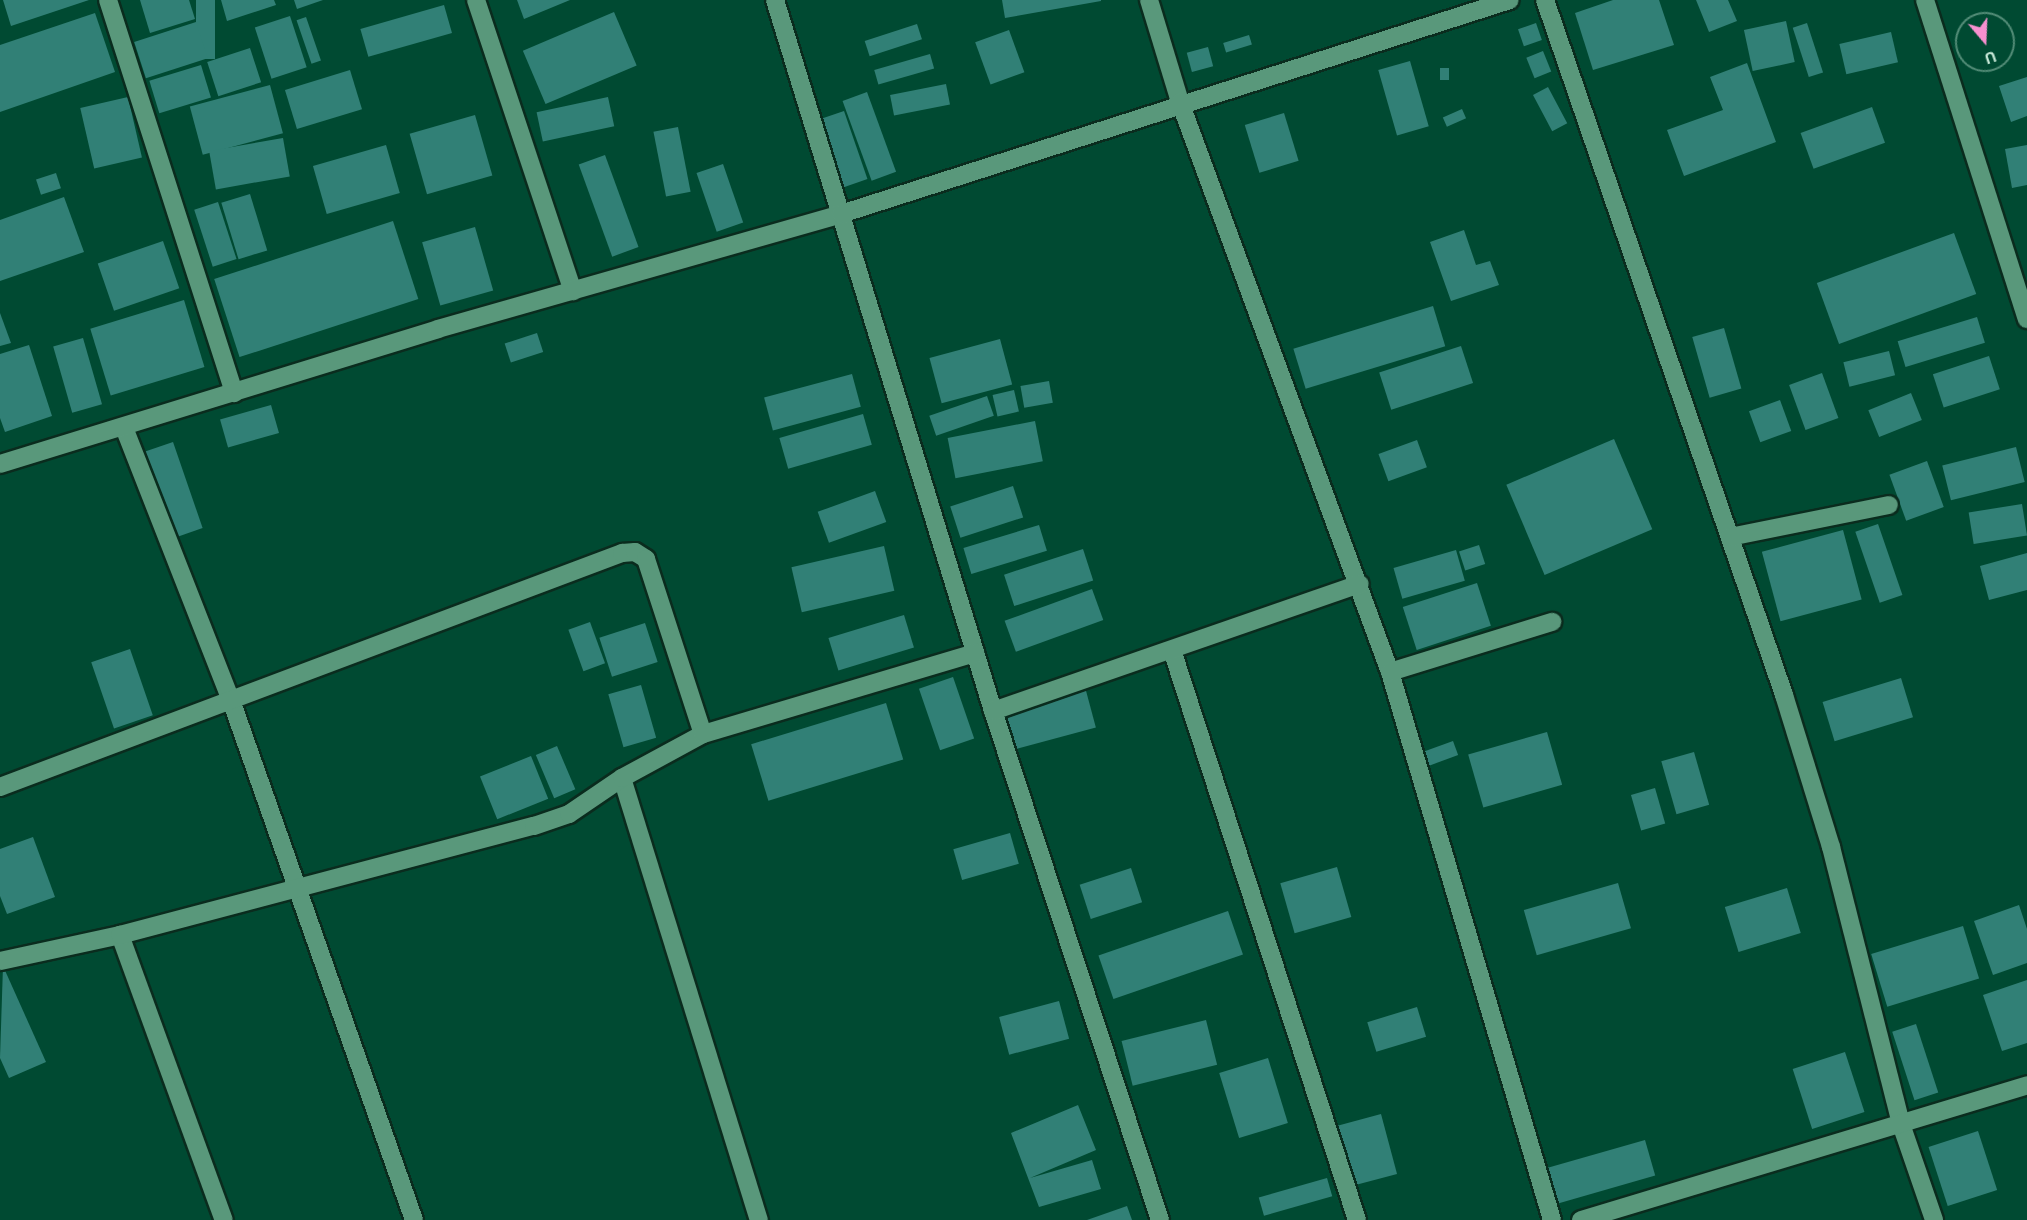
<!DOCTYPE html>
<style>
body{margin:0}
#map{position:relative;width:2027px;height:1220px;overflow:hidden;background:#004a32;font-family:"Space Grotesk",sans-serif}
div>[style]{position:absolute}
[style*='--x']{left:calc(var(--x)*1px);top:calc(var(--y)*1px);width:calc(var(--w)*1px);rotate:calc(var(--a)*1deg)}
.building>*{inset:0;background:#318076;transform-origin:0 0}
.roads{filter:drop-shadow(2px 0 #0a2c1e) drop-shadow(-2px 0 #0a2c1e) drop-shadow(0 2px #0a2c1e) drop-shadow(0 -2px #0a2c1e)}
.minor>*{height:18px;margin:-9px;padding:0 9px;transform-origin:9px;border-radius:9px;background:#59987b}
span{translate:-50% -50%;white-space:nowrap;text-align:center;line-height:1.15;-webkit-text-stroke:5px #004a32;paint-order:stroke}
.north{position:absolute;left:1955px;top:12px;width:60px;height:60px;box-sizing:border-box;background:#004a32;border:2px solid #538c77;border-radius:50%;rotate:161deg;font-size:16px;font-weight:700;line-height:24px;text-align:center;color:#cfeede}
.north::after{content:'';display:block;margin:auto;width:21px;height:27px;background:#f690cf;clip-path:polygon(50% 0,100% 100%,50% 72%,0 100%)}
</style>
<div id="map">
<div class="building">
<div style="clip-path:polygon(3px 0,89px 0,11px 26px)"></div>
<div style="clip-path:polygon(140px 0,189px 0,195px 19px,150px 33px)"></div>
<div style="left:196px;top:0;width:19px;height:59px"></div>
<div style="clip-path:polygon(221px 0,274px 0,276px 5px,227px 21px)"></div>
<div style="clip-path:polygon(294px 0,323px 0,297px 9px)"></div>
<div style="clip-path:polygon(517px 0,570px 0,524px 19px)"></div>
<div style="clip-path:polygon(1002px 0,1101px 0,1101px 1px,1005px 18px)"></div>
<div style="clip-path:polygon(1613px 0,1659px 0,1674px 45px,1593px 70px,1575px 13px)"></div>
<div style="clip-path:polygon(1696px 0,1728px 0,1737px 21px,1709px 32px)"></div>
<div style="left:444px;top:5px;width:29px;height:87px;rotate:74deg"></div>
<div style="left:614px;top:12px;width:58px;height:99px;rotate:67deg"></div>
<div style="clip-path:polygon(95px 13px,115px 72px,0 112px,0 45px)"></div>
<div style="left:290px;top:16px;width:54px;height:37px;rotate:72deg"></div>
<div style="left:306px;top:17px;width:46px;height:10px;rotate:71deg"></div>
<div style="left:1786px;top:21px;width:42px;height:43px;rotate:78deg"></div>
<div style="left:196px;top:22px;width:38px;height:65px;rotate:72deg"></div>
<div style="left:1536px;top:23px;width:18px;height:19px;rotate:71deg"></div>
<div style="left:1807px;top:23px;width:52px;height:15px;rotate:72deg"></div>
<div style="left:917px;top:24px;width:16px;height:55px;rotate:72deg"></div>
<div style="left:1009px;top:30px;width:45px;height:36px;rotate:70deg"></div>
<div style="left:1891px;top:32px;width:31px;height:53px;rotate:77deg"></div>
<div style="left:1249px;top:35px;width:10px;height:27px;rotate:73deg"></div>
<div style="left:1208px;top:47px;width:20px;height:22px;rotate:75deg"></div>
<div style="left:250px;top:48px;width:36px;height:45px;rotate:72deg"></div>
<div style="left:1543px;top:51px;width:22px;height:18px;rotate:68deg"></div>
<div style="left:930px;top:54px;width:15px;height:58px;rotate:74deg"></div>
<div style="left:1410px;top:61px;width:68px;height:33px;rotate:74deg"></div>
<div style="clip-path:polygon(1747px 63px,1776px 142px,1684px 176px,1667px 130px,1723px 110px,1710px 77px)"></div>
<div style="left:201px;top:65px;width:34px;height:54px;rotate:73deg"></div>
<div style="left:1440px;top:68px;width:9px;height:12px"></div>
<div style="left:350px;top:70px;width:41px;height:68px;rotate:73deg"></div>
<div style="clip-path:polygon(2027px 77px,2027px 116px,2011px 122px,1999px 86px)"></div>
<div style="left:946px;top:84px;width:21px;height:57px;rotate:79deg"></div>
<div style="left:270px;top:85px;width:50px;height:83px;rotate:75deg"></div>
<div style="left:1548px;top:87px;width:41px;height:17px;rotate:62deg"></div>
<div style="left:867px;top:92px;width:85px;height:26px;rotate:70deg"></div>
<div style="left:128px;top:97px;width:62px;height:49px;rotate:77deg"></div>
<div style="left:608px;top:97px;width:30px;height:73px;rotate:78deg"></div>
<div style="left:1872px;top:107px;width:38px;height:76px;rotate:70deg"></div>
<div style="left:1462px;top:109px;width:10px;height:21px;rotate:66deg"></div>
<div style="left:844px;top:111px;width:72px;height:28px;rotate:71deg"></div>
<div style="left:1284px;top:113px;width:50px;height:41px;rotate:73deg"></div>
<div style="left:475px;top:115px;width:63px;height:68px;rotate:74deg"></div>
<div style="left:678px;top:127px;width:66px;height:25px;rotate:79deg"></div>
<div style="left:283px;top:138px;width:39px;height:75px;rotate:80deg"></div>
<div style="left:386px;top:145px;width:50px;height:76px;rotate:74deg"></div>
<div style="clip-path:polygon(2027px 145px,2027px 185px,2012px 188px,2005px 149px)"></div>
<div style="left:605px;top:155px;width:98px;height:28px;rotate:70deg"></div>
<div style="left:723px;top:164px;width:62px;height:28px;rotate:71deg"></div>
<div style="left:56px;top:173px;width:16px;height:21px;rotate:72deg"></div>
<div style="left:250px;top:194px;width:59px;height:30px;rotate:73deg"></div>
<div style="clip-path:polygon(64px 197px,84px 252px,0 281px,0 220px)"></div>
<div style="left:218px;top:202px;width:60px;height:25px;rotate:72deg"></div>
<div style="left:393px;top:221px;width:82px;height:188px;rotate:72deg"></div>
<div style="left:475px;top:227px;width:66px;height:55px;rotate:74deg"></div>
<div style="clip-path:polygon(1464px 230px,1476px 265px,1490px 261px,1499px 285px,1451px 301px,1430px 242px)"></div>
<div style="left:1954px;top:233px;width:65px;height:146px;rotate:70deg"></div>
<div style="left:163px;top:241px;width:50px;height:69px;rotate:71deg"></div>
<div style="left:184px;top:300px;width:70px;height:98px;rotate:73deg"></div>
<div style="left:1433px;top:306px;width:42px;height:146px;rotate:73deg"></div>
<div style="clip-path:polygon(0 313px,11px 343px,0 346px)"></div>
<div style="left:1977px;top:317px;width:27px;height:83px;rotate:73deg"></div>
<div style="left:1724px;top:328px;width:63px;height:33px;rotate:74deg"></div>
<div style="left:537px;top:333px;width:20px;height:34px;rotate:72deg"></div>
<div style="left:83px;top:338px;width:69px;height:31px;rotate:74deg"></div>
<div style="left:1000px;top:339px;width:47px;height:73px;rotate:75deg"></div>
<div style="clip-path:polygon(29px 345px,52px 416px,5px 432px,0 418px,0 354px)"></div>
<div style="left:1461px;top:346px;width:39px;height:86px;rotate:72deg"></div>
<div style="left:1889px;top:351px;width:25px;height:47px;rotate:76deg"></div>
<div style="left:1989px;top:356px;width:35px;height:59px;rotate:72deg"></div>
<div style="left:1822px;top:373px;width:48px;height:35px;rotate:70deg"></div>
<div style="left:852px;top:374px;width:34px;height:91px;rotate:75deg"></div>
<div style="left:1049px;top:381px;width:22px;height:29px;rotate:80deg"></div>
<div style="left:1014px;top:390px;width:22px;height:22px;rotate:77deg"></div>
<div style="left:1911px;top:393px;width:29px;height:46px;rotate:68deg"></div>
<div style="left:987px;top:396px;width:21px;height:61px;rotate:71deg"></div>
<div style="left:1780px;top:400px;width:33px;height:33px;rotate:70deg"></div>
<div style="left:271px;top:405px;width:29px;height:53px;rotate:74deg"></div>
<div style="left:863px;top:414px;width:32px;height:87px;rotate:74deg"></div>
<div style="left:1035px;top:421px;width:41px;height:89px;rotate:79deg"></div>
<div style="left:1614px;top:439px;width:98px;height:117px;rotate:67deg"></div>
<div style="left:1417px;top:440px;width:29px;height:41px;rotate:70deg"></div>
<div style="left:173px;top:442px;width:91px;height:31px;rotate:71deg"></div>
<div style="left:2016px;top:447px;width:36px;height:76px;rotate:76deg"></div>
<div style="left:1927px;top:461px;width:49px;height:40px;rotate:70deg"></div>
<div style="left:1013px;top:486px;width:33px;height:66px;rotate:72deg"></div>
<div style="left:875px;top:491px;width:33px;height:61px;rotate:70deg"></div>
<div style="left:2022px;top:504px;width:32px;height:54px;rotate:81deg"></div>
<div style="left:1878px;top:524px;width:75px;height:24px;rotate:71deg"></div>
<div style="left:1039px;top:525px;width:27px;height:79px;rotate:73deg"></div>
<div style="left:1843px;top:530px;width:72px;height:84px;rotate:75deg"></div>
<div style="left:1479px;top:545px;width:20px;height:21px;rotate:72deg"></div>
<div style="left:884px;top:546px;width:46px;height:95px;rotate:77deg"></div>
<div style="left:1083px;top:549px;width:33px;height:83px;rotate:72deg"></div>
<div style="left:1456px;top:550px;width:32px;height:65px;rotate:74deg"></div>
<div style="clip-path:polygon(2027px 553px,2027px 590px,1989px 600px,1980px 566px)"></div>
<div style="left:1477px;top:583px;width:45px;height:78px;rotate:72deg"></div>
<div style="left:1092px;top:589px;width:33px;height:93px;rotate:70deg"></div>
<div style="left:904px;top:615px;width:34px;height:79px;rotate:73deg"></div>
<div style="left:590px;top:622px;width:44px;height:23px;rotate:70deg"></div>
<div style="left:645px;top:623px;width:41px;height:48px;rotate:72deg"></div>
<div style="left:130px;top:649px;width:70px;height:41px;rotate:71deg"></div>
<div style="left:953px;top:677px;width:65px;height:36px;rotate:71deg"></div>
<div style="left:1901px;top:678px;width:41px;height:82px;rotate:73deg"></div>
<div style="left:641px;top:685px;width:55px;height:34px;rotate:74deg"></div>
<div style="left:1085px;top:687px;width:42px;height:85px;rotate:75deg"></div>
<div style="left:886px;top:703px;width:59px;height:141px;rotate:73deg"></div>
<div style="left:1547px;top:732px;width:55px;height:82px;rotate:74deg"></div>
<div style="left:1453px;top:741px;width:15px;height:33px;rotate:70deg"></div>
<div style="left:557px;top:746px;width:47px;height:23px;rotate:67deg"></div>
<div style="left:1694px;top:752px;width:55px;height:34px;rotate:74deg"></div>
<div style="left:531px;top:756px;width:46px;height:55px;rotate:68deg"></div>
<div style="left:1655px;top:788px;width:37px;height:25px;rotate:74deg"></div>
<div style="left:1010px;top:833px;width:32px;height:59px;rotate:74deg"></div>
<div style="clip-path:polygon(33px 837px,55px 897px,7px 914px,0 896px,0 849px)"></div>
<div style="left:1337px;top:867px;width:52px;height:59px;rotate:74deg"></div>
<div style="left:1131px;top:868px;width:36px;height:54px;rotate:72deg"></div>
<div style="left:1618px;top:883px;width:47px;height:98px;rotate:74deg"></div>
<div style="left:1787px;top:888px;width:47px;height:65px;rotate:73deg"></div>
<div style="clip-path:polygon(2019px 905px,2027px 929px,2027px 963px,1993px 975px,1974px 921px)"></div>
<div style="left:1228px;top:911px;width:46px;height:137px;rotate:71deg"></div>
<div style="left:1963px;top:926px;width:55px;height:96px;rotate:73deg"></div>
<div style="clip-path:polygon(3px 966px,46px 1062px,9px 1078px,0 1058px)"></div>
<div style="clip-path:polygon(2027px 980px,2027px 1043px,2002px 1051px,1983px 995px)"></div>
<div style="left:1059px;top:1001px;width:39px;height:62px;rotate:75deg"></div>
<div style="left:1417px;top:1007px;width:31px;height:52px;rotate:73deg"></div>
<div style="left:1206px;top:1020px;width:46px;height:87px;rotate:76deg"></div>
<div style="left:1916px;top:1024px;width:72px;height:25px;rotate:72deg"></div>
<div style="left:1845px;top:1052px;width:63px;height:55px;rotate:72deg"></div>
<div style="left:1268px;top:1058px;width:68px;height:51px;rotate:73deg"></div>
<div style="clip-path:polygon(1078px 1105px,1096px 1150px,1030px 1178px,1092px 1160px,1101px 1189px,1039px 1207px,1011px 1133px)"></div>
<div style="left:1381px;top:1114px;width:62px;height:46px;rotate:75deg"></div>
<div style="left:1978px;top:1131px;width:62px;height:52px;rotate:72deg"></div>
<div style="left:1645px;top:1140px;width:37px;height:102px;rotate:74deg"></div>
<div style="left:1327px;top:1178px;width:19px;height:71px;rotate:74deg"></div>
<div style="clip-path:polygon(1127px 1206px,1132px 1220px,1087px 1220px)"></div>
</div>
<div class="roads">
<div class="minor">
<div style="--x:108;--y:0;--w:413;--a:72.2"></div>
<div style="--x:476;--y:0;--w:307;--a:71.6"></div>
<div style="--x:775;--y:0;--w:744;--a:72.95"></div>
<div style="--x:1149;--y:0;--w:107;--a:73.1"></div>
<div style="--x:1180;--y:102;--w:607;--a:69.78"></div>
<div style="--x:1390;--y:672;--w:571;--a:73.53"></div>
<div style="--x:1545;--y:0;--w:735;--a:71.02"></div>
<div style="--x:1784;--y:695;--w:159;--a:72.8"></div>
<div style="--x:1831;--y:847;--w:286;--a:75.8"></div>
<div style="--x:1901;--y:1124;--w:102;--a:71"></div>
<div style="--x:1925;--y:0;--w:335;--a:72.3"></div>
<div style="--x:125;--y:430;--w:290;--a:68.6"></div>
<div style="--x:231;--y:700;--w:551;--a:70.61"></div>
<div style="--x:0;--y:464;--w:458;--a:-17.1"></div>
<div style="--x:438;--y:329;--w:419;--a:-15.9"></div>
<div style="--x:841;--y:214;--w:702;--a:-17.74"></div>
<div style="--x:1730;--y:537;--w:162;--a:-11.4"></div>
<div style="--x:1172;--y:650;--w:599;--a:72.02"></div>
<div style="--x:1390;--y:672;--w:170;--a:-17.2"></div>
<div style="--x:622;--y:778;--w:463;--a:72.8"></div>
<div style="--x:0;--y:787;--w:665;--a:-20.62"></div>
<div style="--x:622;--y:553;--w:13;--a:-4"></div>
<div style="--x:635;--y:552;--w:13;--a:32"></div>
<div style="--x:646;--y:559;--w:184;--a:72"></div>
<div style="--x:120;--y:935;--w:303;--a:70"></div>
<div style="--x:0;--y:961;--w:123;--a:-12.2"></div>
<div style="--x:120;--y:935;--w:428;--a:-14.8"></div>
<div style="--x:534;--y:826;--w:37;--a:-19"></div>
<div style="--x:569;--y:814;--w:64;--a:-34.2"></div>
<div style="--x:622;--y:778;--w:92;--a:-28.5"></div>
<div style="--x:703;--y:734;--w:284;--a:-16.6"></div>
<div style="--x:1160;--y:1220;--w:536;--a:-108.16"></div>
<div style="--x:993;--y:711;--w:388;--a:-19.1"></div>
<div style="--x:1581;--y:1220;--w:466;--a:-16.8"></div>
</div>
</div>
<div class="north">U</div>
</div>
